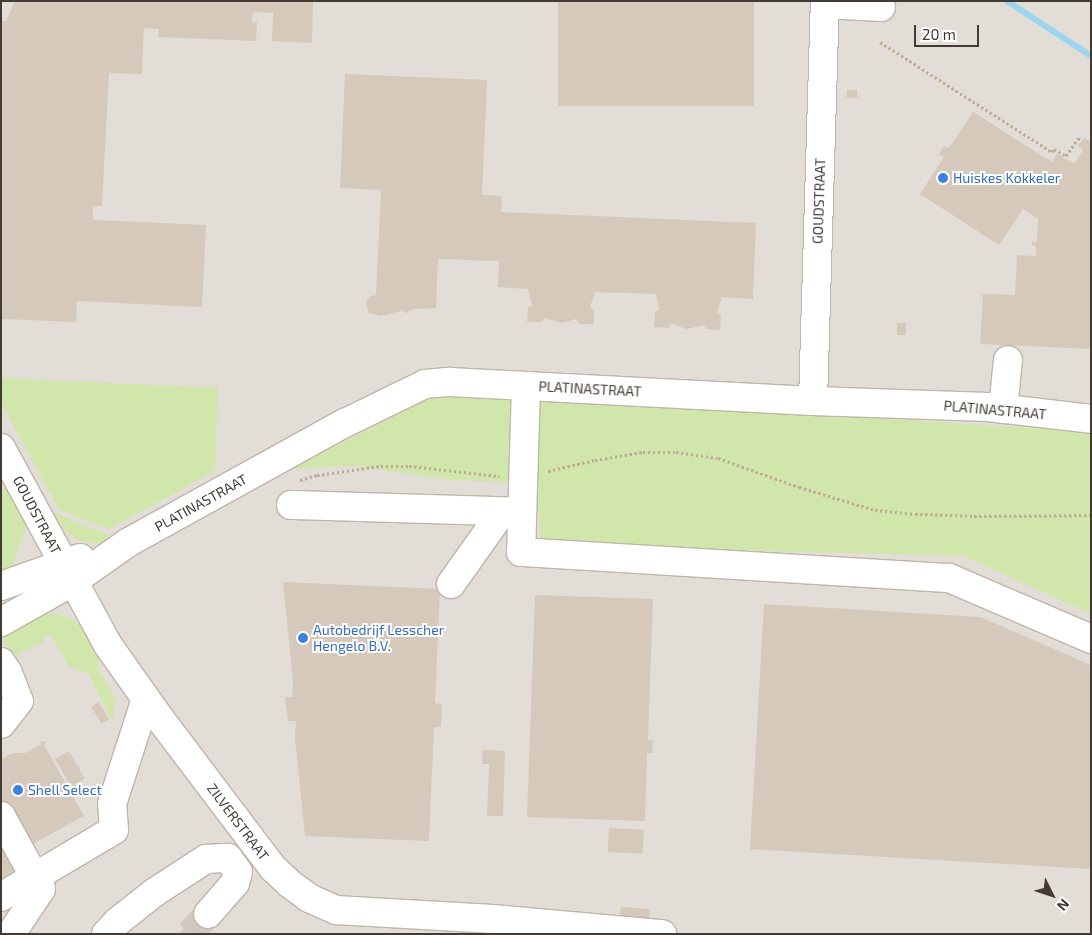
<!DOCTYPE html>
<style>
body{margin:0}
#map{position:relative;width:1092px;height:935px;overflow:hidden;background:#f1ebe2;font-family:"Exo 2",sans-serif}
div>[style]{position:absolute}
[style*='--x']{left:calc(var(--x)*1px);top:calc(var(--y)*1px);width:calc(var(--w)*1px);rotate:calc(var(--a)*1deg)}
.industrial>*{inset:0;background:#e3ddd8;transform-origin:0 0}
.green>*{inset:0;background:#d0e6aa}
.stream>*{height:6px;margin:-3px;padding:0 3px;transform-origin:3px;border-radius:3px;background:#9dd5ef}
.building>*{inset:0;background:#d5c9bb;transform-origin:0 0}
.minor-tunnel>*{height:28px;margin-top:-14px;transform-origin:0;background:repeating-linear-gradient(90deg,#cec8bf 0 28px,transparent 0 42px)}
.path>*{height:3px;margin-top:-1.5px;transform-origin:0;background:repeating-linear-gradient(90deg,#beac96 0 2.5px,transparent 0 5px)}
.roads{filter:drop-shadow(1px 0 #bfb5a8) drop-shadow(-1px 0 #bfb5a8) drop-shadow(0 1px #bfb5a8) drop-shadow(0 -1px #bfb5a8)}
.minor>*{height:28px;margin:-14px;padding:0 14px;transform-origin:14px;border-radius:14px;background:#fff}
.dots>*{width:14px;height:14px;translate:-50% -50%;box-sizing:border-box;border:2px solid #fff;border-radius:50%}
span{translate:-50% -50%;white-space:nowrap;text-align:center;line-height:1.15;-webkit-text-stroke:4px #fff;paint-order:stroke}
.shop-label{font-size:14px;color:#366cbe}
.left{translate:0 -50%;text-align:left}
.street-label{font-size:14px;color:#423b33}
.frame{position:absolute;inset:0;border:2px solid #423b33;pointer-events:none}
.north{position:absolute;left:1027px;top:870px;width:50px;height:50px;-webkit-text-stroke:4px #fff;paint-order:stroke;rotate:131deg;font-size:14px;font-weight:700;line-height:20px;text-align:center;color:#423b33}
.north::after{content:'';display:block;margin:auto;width:18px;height:22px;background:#423b33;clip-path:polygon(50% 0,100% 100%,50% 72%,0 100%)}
.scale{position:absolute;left:914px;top:25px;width:65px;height:22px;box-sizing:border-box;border:2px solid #423b33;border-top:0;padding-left:6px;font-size:15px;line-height:18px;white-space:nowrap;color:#423b33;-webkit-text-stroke:4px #fff;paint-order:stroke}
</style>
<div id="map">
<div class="industrial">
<div style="left:1px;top:1px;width:1090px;height:933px"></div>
</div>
<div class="green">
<div style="clip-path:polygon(1px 378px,218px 388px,215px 471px,109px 529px,78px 517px,59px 509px,49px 491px,1px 402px)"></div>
<div style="clip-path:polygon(438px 397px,832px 415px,1091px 432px,1091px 614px,964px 556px,541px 545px,537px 477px,505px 482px,453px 480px,355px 466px,292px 469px,408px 408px)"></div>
<div style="clip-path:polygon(9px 489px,28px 524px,11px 568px,1px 573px,1px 490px)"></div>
<div style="clip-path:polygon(55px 512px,109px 536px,114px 533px,116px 538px,106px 542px,91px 543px,78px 540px,58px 525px,51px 514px)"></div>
<div style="clip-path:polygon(43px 614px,57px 614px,70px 618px,84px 627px,99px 654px,98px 668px,115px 698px,113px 722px,88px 673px,69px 667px,51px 635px,45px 637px,45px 641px,14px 657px,4px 640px,4px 635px,29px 619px)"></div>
</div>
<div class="stream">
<div style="--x:1007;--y:1;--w:100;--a:33.2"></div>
</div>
<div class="building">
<div style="clip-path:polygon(15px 1px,313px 1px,312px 43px,272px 41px,273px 13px,253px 12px,252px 22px,257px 22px,256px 41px,158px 37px,159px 29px,144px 28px,142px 74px,109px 73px,102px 206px,93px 206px,93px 220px,206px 225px,202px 307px,77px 301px,76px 322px,1px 319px,1px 21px,6px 21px)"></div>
<div style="left:558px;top:1px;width:196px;height:105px"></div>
<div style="clip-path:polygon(345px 74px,487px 80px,482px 195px,502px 196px,501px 212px,756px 223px,753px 299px,722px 297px,717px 313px,721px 315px,720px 330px,706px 329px,704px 325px,687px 329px,671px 323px,669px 328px,654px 327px,655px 312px,659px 310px,656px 294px,627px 293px,595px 292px,590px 307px,594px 310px,594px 324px,579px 324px,576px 319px,562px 323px,544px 318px,542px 322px,527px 322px,528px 307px,532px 305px,528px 289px,498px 287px,499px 261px,438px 259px,436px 308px,416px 309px,410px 310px,407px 313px,402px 311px,380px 316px,369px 313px,366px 302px,371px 296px,376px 295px,381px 190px,340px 188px)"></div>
<div style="left:847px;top:90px;width:10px;height:8px"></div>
<div style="clip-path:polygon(973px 112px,1052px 162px,1057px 154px,1074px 164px,1083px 150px,1078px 145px,1085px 138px,1089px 141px,1091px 138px,1091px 349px,980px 344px,983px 294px,1015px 295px,1017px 255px,1036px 256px,1036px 246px,1032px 245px,1032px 242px,1037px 242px,1038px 219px,1023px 209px,999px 245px,920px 194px,944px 157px,939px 154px,944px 146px,949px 148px)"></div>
<div style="left:897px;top:323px;width:9px;height:12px"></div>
<div style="clip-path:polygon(283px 582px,440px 589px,435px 703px,442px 704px,441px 727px,434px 727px,429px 841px,305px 836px,295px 737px,296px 721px,288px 721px,285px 697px,292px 697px,293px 681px)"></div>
<div style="clip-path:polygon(535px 595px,653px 599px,648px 740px,653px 740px,652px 753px,647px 753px,645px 821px,527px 817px)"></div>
<div style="clip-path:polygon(764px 604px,980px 617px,1091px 665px,1091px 869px,750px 849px)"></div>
<div style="left:99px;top:702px;width:20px;height:9px;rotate:60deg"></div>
<div style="clip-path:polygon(46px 741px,44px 745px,84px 816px,25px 848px,1px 808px,1px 759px,13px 753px,25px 753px,42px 744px,40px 742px)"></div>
<div style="clip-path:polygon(483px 750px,505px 751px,503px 816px,487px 816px,489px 764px,482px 764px)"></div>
<div style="left:69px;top:751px;width:32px;height:16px;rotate:60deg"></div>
<div style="left:609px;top:828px;width:35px;height:24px;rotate:3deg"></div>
<div style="clip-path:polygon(1px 831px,34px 888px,1px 907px)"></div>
<div style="left:621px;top:907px;width:29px;height:20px;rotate:4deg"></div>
<div style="clip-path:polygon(202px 909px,215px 920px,203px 934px,179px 934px)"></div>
</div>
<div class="minor-tunnel">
<div style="--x:190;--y:934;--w:27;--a:-48"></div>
</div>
<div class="path">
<div style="--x:880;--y:42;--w:204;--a:32.6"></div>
<div style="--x:1052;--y:152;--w:4;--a:-56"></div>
<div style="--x:1054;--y:149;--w:14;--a:30"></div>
<div style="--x:1066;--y:156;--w:22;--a:-56"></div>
<div style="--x:1078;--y:138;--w:4;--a:34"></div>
<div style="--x:548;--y:471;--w:48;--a:-13.2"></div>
<div style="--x:595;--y:460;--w:49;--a:-9.5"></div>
<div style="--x:643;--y:452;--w:33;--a:0"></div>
<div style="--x:676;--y:452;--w:42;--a:8.1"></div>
<div style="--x:718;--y:458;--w:86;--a:19.7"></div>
<div style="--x:799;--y:487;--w:79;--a:16.8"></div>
<div style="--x:875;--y:510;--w:40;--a:5.7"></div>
<div style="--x:915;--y:514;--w:59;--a:1.9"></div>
<div style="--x:974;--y:516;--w:117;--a:-0.5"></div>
<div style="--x:300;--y:480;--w:18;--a:-16"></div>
<div style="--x:317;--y:475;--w:65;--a:-8"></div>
<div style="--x:381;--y:466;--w:28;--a:0"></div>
<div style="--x:409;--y:466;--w:91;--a:6.3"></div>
</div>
<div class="roads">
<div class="minor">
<div style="--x:825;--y:4;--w:56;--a:3.1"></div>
<div style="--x:526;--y:386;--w:166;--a:91.7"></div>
<div style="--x:521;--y:552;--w:429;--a:3.5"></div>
<div style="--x:949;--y:578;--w:155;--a:23.2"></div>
<div style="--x:813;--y:401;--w:400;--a:-88.3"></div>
<div style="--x:1003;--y:409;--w:49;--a:-84.2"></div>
<div style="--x:1;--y:448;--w:224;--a:61.5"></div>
<div style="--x:108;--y:645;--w:87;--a:54.8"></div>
<div style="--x:158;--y:716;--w:191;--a:52.9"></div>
<div style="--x:273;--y:868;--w:23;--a:43"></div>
<div style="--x:290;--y:884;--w:24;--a:36"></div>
<div style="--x:309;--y:898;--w:30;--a:24"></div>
<div style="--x:336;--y:910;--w:157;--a:3.3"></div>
<div style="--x:493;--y:919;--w:170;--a:5.1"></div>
<div style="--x:291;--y:505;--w:231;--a:1.7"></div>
<div style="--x:451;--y:584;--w:88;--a:-54.7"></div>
<div style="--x:1;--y:586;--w:84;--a:-19.5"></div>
<div style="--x:1;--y:622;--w:81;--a:-29.4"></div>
<div style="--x:72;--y:582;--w:70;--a:-35.1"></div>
<div style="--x:129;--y:542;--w:247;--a:-28.9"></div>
<div style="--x:345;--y:423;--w:89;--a:-26"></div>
<div style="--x:425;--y:384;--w:25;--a:-5"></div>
<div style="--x:450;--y:382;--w:363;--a:3"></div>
<div style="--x:813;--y:401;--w:175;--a:2"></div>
<div style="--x:988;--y:407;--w:104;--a:6.6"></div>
<div style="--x:1;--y:662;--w:13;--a:58"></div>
<div style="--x:8;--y:673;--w:30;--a:69"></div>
<div style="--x:19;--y:701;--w:29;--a:128"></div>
<div style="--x:1;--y:816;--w:83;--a:61.3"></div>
<div style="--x:41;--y:889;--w:54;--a:123.7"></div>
<div style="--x:1;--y:897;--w:131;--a:-30.7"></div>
<div style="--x:114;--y:830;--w:26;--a:-94"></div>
<div style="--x:112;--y:804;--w:110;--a:-72.1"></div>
<div style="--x:106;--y:934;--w:16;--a:-47"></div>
<div style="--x:117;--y:922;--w:48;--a:-38.3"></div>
<div style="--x:155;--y:892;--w:61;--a:-32.9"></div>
<div style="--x:206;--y:859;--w:22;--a:-3"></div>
<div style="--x:228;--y:858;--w:17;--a:54"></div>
<div style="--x:238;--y:872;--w:11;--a:105"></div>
<div style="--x:235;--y:883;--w:41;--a:131.1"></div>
</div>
</div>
<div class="dots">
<div style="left:943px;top:178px;background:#3f7fe0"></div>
<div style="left:303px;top:638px;background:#3f7fe0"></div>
<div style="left:18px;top:790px;background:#3f7fe0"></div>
</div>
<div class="shop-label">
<span class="left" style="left:953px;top:178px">Huiskes Kokkeler</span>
<span class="left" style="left:313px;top:638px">Autobedrijf Lesscher<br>Hengelo B.V.</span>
<span class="left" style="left:28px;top:790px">Shell Select</span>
</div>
<div class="street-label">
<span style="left:819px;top:201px;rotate:-88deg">GOUDSTRAAT</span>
<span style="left:590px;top:389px;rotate:3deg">PLATINASTRAAT</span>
<span style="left:995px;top:410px;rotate:5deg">PLATINASTRAAT</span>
<span style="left:201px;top:503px;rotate:-29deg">PLATINASTRAAT</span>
<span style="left:37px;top:515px;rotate:62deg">GOUDSTRAAT</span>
<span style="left:238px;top:822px;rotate:53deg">ZILVERSTRAAT</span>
</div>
<div class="frame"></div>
<div class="north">N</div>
<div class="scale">20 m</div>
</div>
